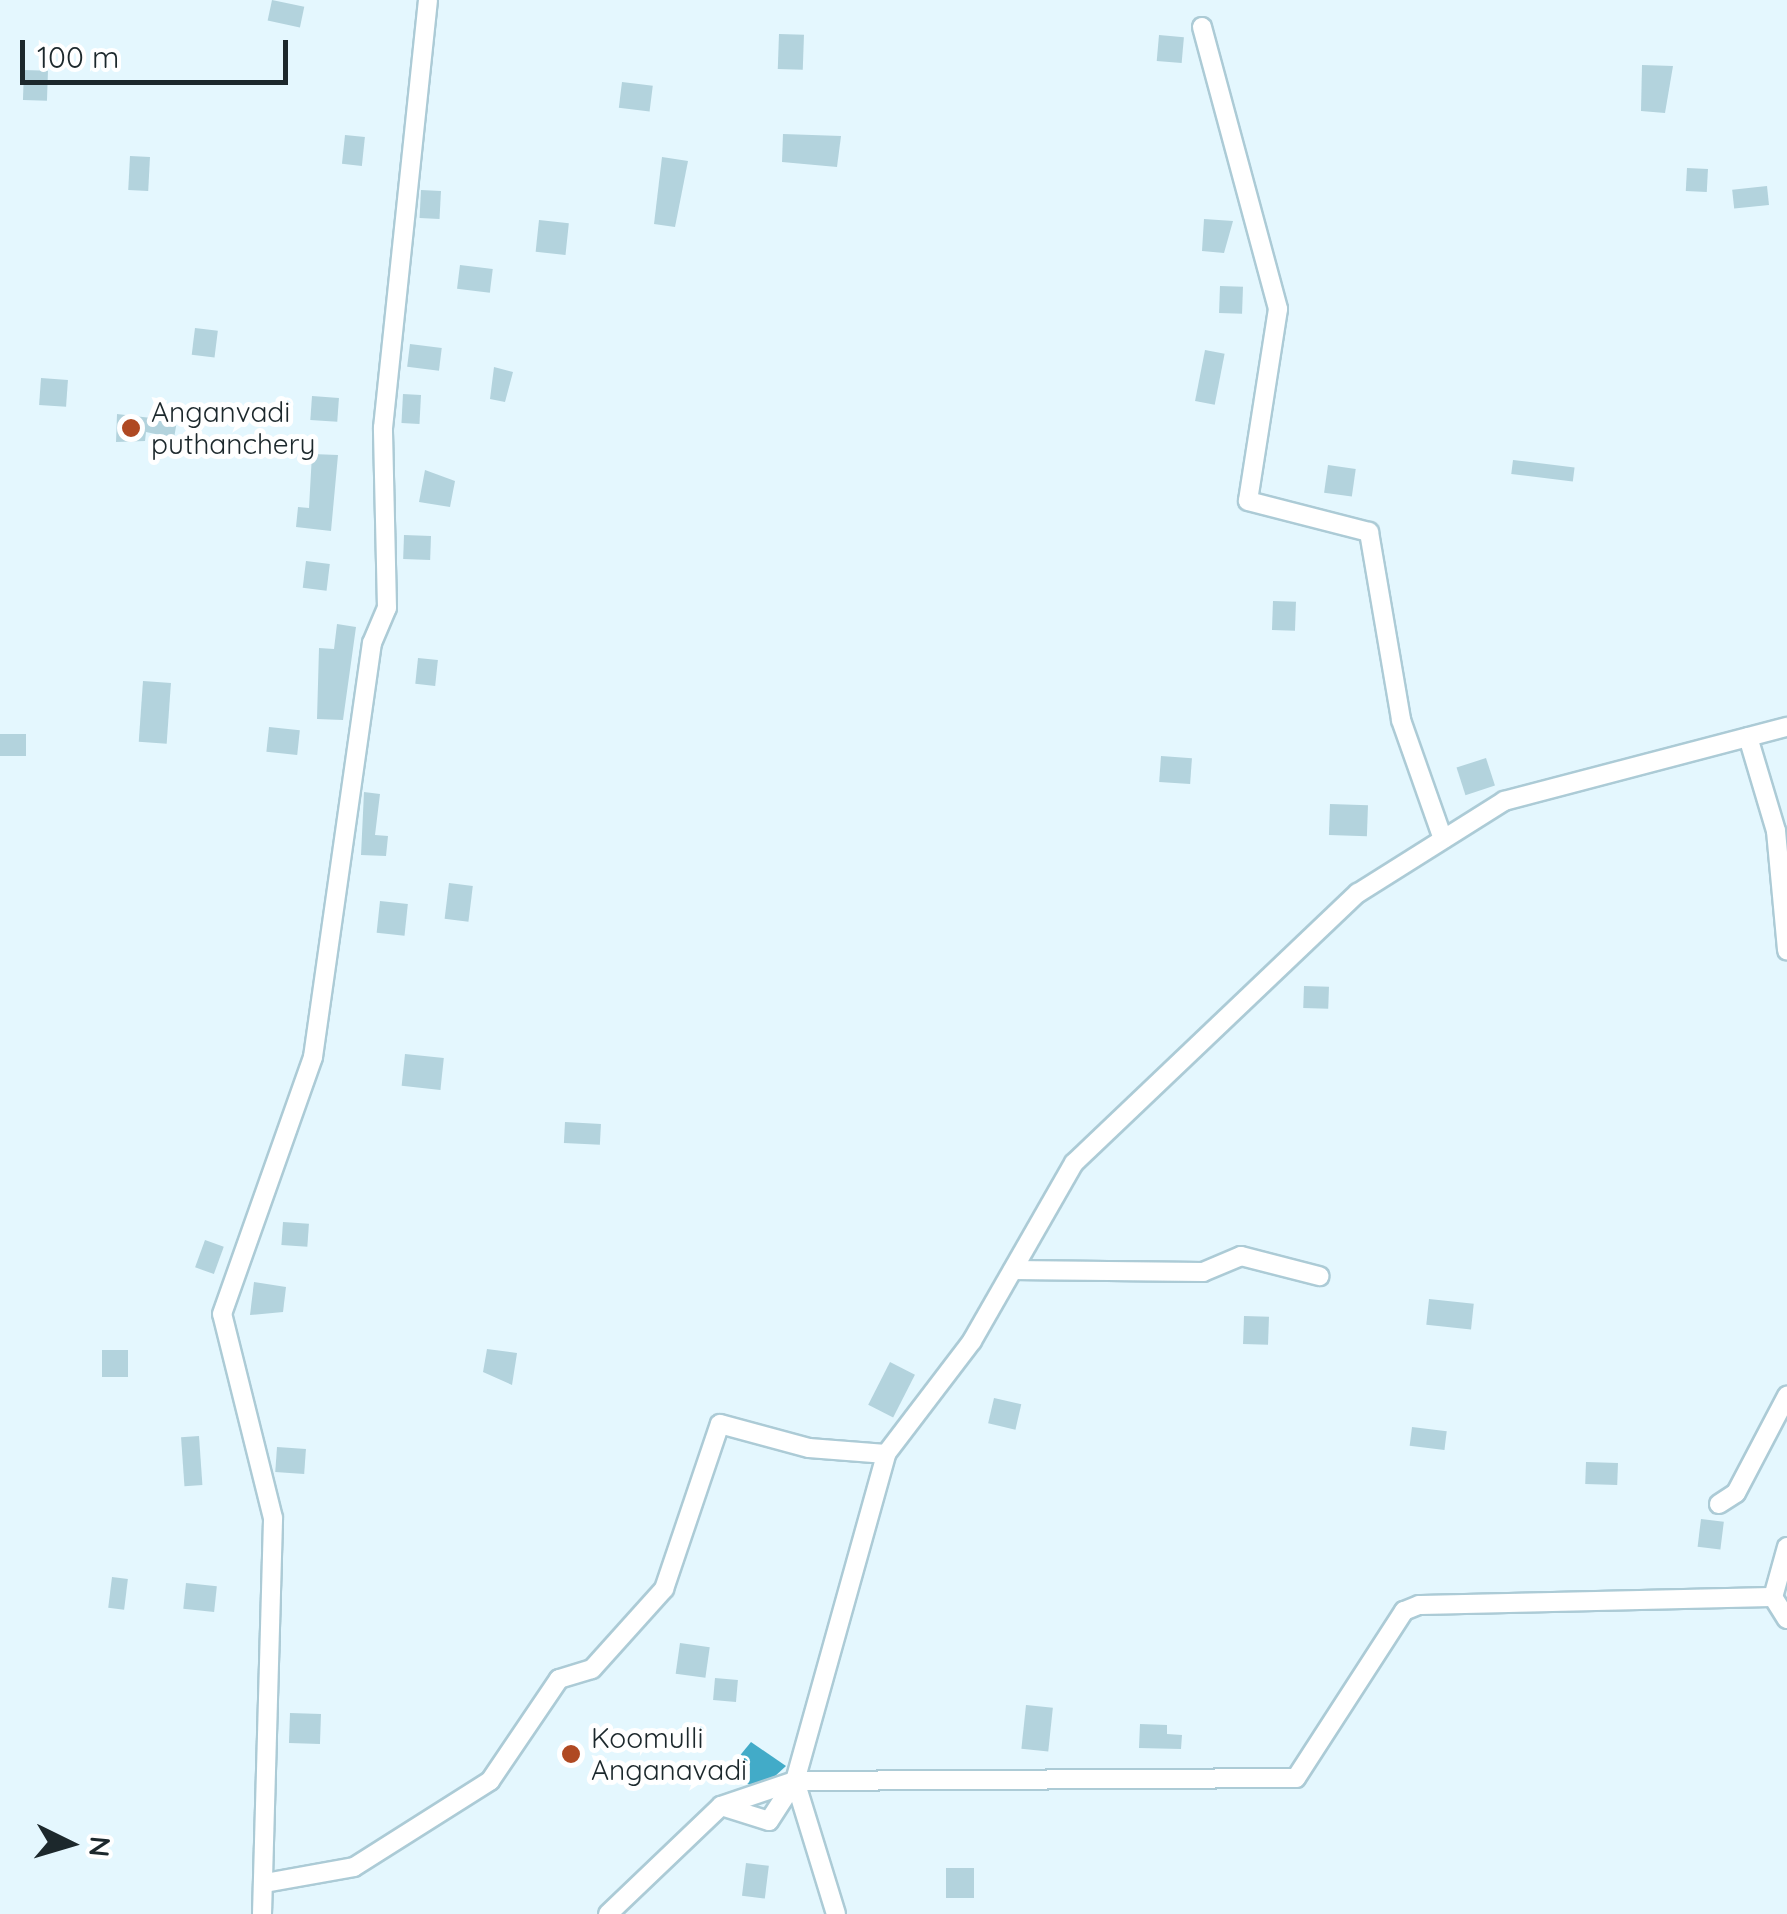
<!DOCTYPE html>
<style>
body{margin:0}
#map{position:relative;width:1787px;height:1914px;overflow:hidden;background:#e4f7fe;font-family:Quicksand,sans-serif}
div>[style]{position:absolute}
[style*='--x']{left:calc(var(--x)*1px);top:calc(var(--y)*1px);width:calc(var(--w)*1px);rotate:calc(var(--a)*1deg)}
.water>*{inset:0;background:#42abc8}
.building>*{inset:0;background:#b3d3dd;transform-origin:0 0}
.roads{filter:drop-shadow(2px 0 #accbd6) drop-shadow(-2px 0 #accbd6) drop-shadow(0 2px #accbd6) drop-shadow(0 -2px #accbd6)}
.street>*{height:18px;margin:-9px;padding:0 9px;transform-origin:9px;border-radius:9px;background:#fff}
.dots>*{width:28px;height:28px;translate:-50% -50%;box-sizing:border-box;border:5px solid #fff;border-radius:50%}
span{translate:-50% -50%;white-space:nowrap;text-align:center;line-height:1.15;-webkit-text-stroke:10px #fff;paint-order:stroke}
.poi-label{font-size:28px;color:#1c282c}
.left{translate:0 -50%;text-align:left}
.north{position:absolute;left:20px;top:1794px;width:100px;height:100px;-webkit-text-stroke:8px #fff;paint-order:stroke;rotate:95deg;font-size:28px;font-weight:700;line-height:40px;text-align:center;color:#1c282c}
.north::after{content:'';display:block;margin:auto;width:35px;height:45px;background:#1c282c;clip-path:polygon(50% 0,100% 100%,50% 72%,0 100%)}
.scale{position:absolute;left:20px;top:40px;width:268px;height:45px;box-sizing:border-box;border:5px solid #1c282c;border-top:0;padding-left:12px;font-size:30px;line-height:35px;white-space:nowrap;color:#1c282c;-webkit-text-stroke:8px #fff;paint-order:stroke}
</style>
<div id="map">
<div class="water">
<div style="clip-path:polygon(751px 1742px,786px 1766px,761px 1789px,724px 1775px)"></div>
</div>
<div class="building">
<div style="left:272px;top:0;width:33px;height:21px;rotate:12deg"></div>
<div style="left:779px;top:34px;width:25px;height:35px;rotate:2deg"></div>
<div style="left:1159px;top:35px;width:25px;height:26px;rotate:5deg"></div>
<div style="clip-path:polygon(1642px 65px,1673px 66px,1665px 113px,1641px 111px)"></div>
<div style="left:24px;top:70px;width:24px;height:30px;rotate:2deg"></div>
<div style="left:622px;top:82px;width:31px;height:26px;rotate:7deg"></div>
<div style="clip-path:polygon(783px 134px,841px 136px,837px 167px,782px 162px)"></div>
<div style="left:345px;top:135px;width:20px;height:29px;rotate:6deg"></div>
<div style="left:130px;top:156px;width:20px;height:34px;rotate:3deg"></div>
<div style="clip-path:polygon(662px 157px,688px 161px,675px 227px,654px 224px)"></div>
<div style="left:1687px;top:168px;width:21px;height:23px;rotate:3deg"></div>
<div style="left:1767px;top:186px;width:19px;height:35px;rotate:84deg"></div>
<div style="left:421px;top:190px;width:20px;height:28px;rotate:3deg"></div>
<div style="clip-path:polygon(1204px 219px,1233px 221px,1224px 253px,1202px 251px)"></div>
<div style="left:539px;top:220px;width:30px;height:32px;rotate:6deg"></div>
<div style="left:460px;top:265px;width:33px;height:24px;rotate:7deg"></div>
<div style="left:1220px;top:286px;width:23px;height:27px;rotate:2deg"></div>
<div style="left:195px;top:328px;width:23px;height:27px;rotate:7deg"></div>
<div style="left:410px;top:344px;width:32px;height:23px;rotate:7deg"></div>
<div style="left:1205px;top:350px;width:20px;height:52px;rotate:11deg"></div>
<div style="clip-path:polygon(494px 367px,513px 372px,505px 402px,490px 399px)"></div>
<div style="left:41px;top:378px;width:27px;height:27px;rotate:4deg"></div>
<div style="left:403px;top:394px;width:18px;height:29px;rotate:3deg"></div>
<div style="left:312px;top:396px;width:27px;height:24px;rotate:4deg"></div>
<div style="clip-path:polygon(117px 414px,177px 421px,174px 438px,146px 432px,145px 441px,116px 442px)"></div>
<div style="clip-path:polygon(312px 454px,338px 455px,331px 531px,296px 527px,298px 507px,309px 508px)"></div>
<div style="left:1513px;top:460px;width:62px;height:14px;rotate:7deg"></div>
<div style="left:1328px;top:465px;width:28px;height:28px;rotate:8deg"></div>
<div style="clip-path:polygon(425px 470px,455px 481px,450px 507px,419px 502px)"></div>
<div style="left:404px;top:535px;width:27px;height:24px;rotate:2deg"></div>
<div style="left:306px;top:561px;width:24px;height:27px;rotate:7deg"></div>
<div style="left:1273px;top:601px;width:23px;height:29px;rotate:2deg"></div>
<div style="clip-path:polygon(337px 624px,356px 627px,343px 720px,317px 719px,319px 648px,334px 649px)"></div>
<div style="left:418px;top:658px;width:20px;height:26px;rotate:6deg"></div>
<div style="left:143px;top:681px;width:28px;height:61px;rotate:4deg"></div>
<div style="left:269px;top:727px;width:31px;height:25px;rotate:6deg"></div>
<div style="left:0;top:734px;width:26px;height:22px"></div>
<div style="left:1161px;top:756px;width:31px;height:26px;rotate:4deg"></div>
<div style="left:1486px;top:758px;width:29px;height:31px;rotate:72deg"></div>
<div style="clip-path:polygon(364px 792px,380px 794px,375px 835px,388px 836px,386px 856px,361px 855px)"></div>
<div style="left:1330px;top:804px;width:38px;height:31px;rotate:2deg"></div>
<div style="left:449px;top:883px;width:24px;height:36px;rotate:7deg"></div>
<div style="left:380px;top:901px;width:28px;height:32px;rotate:6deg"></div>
<div style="left:1304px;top:986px;width:25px;height:22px;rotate:2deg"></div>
<div style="left:405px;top:1054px;width:39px;height:32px;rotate:6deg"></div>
<div style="left:565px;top:1122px;width:36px;height:21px;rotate:3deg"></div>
<div style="left:283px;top:1222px;width:26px;height:23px;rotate:4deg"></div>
<div style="left:205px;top:1240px;width:20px;height:29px;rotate:20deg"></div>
<div style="clip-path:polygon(254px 1282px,286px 1287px,283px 1312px,250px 1315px)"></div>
<div style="left:1429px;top:1299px;width:45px;height:26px;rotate:6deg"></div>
<div style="left:1244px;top:1316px;width:25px;height:28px;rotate:2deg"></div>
<div style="clip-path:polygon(487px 1349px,517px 1353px,512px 1385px,483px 1372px)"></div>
<div style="left:102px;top:1350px;width:26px;height:27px"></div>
<div style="left:890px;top:1362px;width:28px;height:48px;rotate:27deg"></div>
<div style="left:994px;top:1398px;width:28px;height:26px;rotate:13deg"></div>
<div style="left:1412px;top:1427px;width:35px;height:19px;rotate:7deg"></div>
<div style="left:199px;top:1436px;width:49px;height:18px;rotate:86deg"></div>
<div style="left:277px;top:1447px;width:29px;height:25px;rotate:4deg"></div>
<div style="left:1586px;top:1462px;width:32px;height:22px;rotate:2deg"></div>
<div style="left:1701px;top:1519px;width:23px;height:28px;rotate:7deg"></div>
<div style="left:112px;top:1577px;width:16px;height:31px;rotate:7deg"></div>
<div style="left:186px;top:1583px;width:31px;height:26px;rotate:6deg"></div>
<div style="left:680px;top:1643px;width:30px;height:31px;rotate:8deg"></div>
<div style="left:715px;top:1678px;width:23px;height:22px;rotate:5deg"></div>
<div style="left:1026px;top:1705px;width:27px;height:44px;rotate:6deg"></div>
<div style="left:290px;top:1713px;width:31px;height:30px;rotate:2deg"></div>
<div style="clip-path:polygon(1140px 1724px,1167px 1725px,1167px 1734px,1182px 1735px,1181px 1749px,1139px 1748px)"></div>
<div style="left:746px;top:1863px;width:23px;height:33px;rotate:7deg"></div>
<div style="left:946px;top:1868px;width:28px;height:30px"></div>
</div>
<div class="roads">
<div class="street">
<div style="--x:1202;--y:27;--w:292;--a:74.9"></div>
<div style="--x:1278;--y:309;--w:194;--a:98.9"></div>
<div style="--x:1248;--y:501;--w:125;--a:14.4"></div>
<div style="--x:1369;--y:532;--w:191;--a:80.3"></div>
<div style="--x:1401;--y:720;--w:126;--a:70.6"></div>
<div style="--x:1748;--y:737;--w:98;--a:73.4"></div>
<div style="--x:1776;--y:831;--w:120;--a:84.7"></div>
<div style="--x:1013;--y:1270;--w:190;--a:0.6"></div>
<div style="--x:1203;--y:1272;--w:41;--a:-22.8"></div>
<div style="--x:1241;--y:1256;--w:81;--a:14.4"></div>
<div style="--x:1719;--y:1504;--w:20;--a:-33"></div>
<div style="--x:1736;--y:1493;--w:110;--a:-62.3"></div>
<div style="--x:1787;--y:1547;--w:52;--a:105.6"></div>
<div style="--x:1773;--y:1597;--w:26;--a:58"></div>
<div style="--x:721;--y:1806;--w:78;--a:-18.7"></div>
<div style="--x:265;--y:1883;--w:90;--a:-10.2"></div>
<div style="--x:354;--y:1867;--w:161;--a:-32.3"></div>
<div style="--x:490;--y:1781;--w:123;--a:-55.9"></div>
<div style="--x:559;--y:1679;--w:34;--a:-17"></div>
<div style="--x:592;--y:1669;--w:108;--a:-48"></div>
<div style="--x:664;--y:1589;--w:174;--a:-71.3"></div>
<div style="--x:720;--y:1424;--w:92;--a:15.1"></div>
<div style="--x:809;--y:1448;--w:77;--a:4.5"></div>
<div style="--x:886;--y:1454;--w:142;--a:-52.7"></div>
<div style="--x:972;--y:1341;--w:205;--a:-60.2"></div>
<div style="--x:1074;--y:1163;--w:392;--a:-43.6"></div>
<div style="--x:1358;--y:893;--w:173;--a:-32.2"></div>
<div style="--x:1504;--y:801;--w:293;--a:-14.7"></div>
<div style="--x:262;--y:1914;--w:396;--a:-88.4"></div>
<div style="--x:273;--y:1518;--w:210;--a:-104"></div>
<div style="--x:222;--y:1314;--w:273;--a:-70.5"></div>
<div style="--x:313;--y:1057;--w:418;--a:-81.9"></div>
<div style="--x:372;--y:643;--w:38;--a:-67"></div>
<div style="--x:387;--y:608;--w:180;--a:-91.3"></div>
<div style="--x:383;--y:428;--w:430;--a:-84"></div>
<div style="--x:608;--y:1914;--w:156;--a:-43.7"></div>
<div style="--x:721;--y:1806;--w:50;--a:17.4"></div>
<div style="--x:769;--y:1821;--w:48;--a:-57"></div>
<div style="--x:795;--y:1781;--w:501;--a:-0.34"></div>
<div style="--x:1296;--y:1778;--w:199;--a:-57.1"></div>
<div style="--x:1404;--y:1611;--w:16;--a:-22"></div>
<div style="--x:1419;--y:1605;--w:354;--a:-1.3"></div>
<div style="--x:836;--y:1914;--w:139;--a:-107.1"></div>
<div style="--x:795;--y:1781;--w:339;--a:-74.4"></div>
</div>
</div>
<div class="dots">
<div style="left:131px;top:428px;background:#af4922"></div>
<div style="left:571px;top:1754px;background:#af4922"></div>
</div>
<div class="poi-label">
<span class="left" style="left:151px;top:428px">Anganvadi<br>puthanchery</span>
<span class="left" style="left:591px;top:1754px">Koomulli<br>Anganavadi</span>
</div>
<div class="north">N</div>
<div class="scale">100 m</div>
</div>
